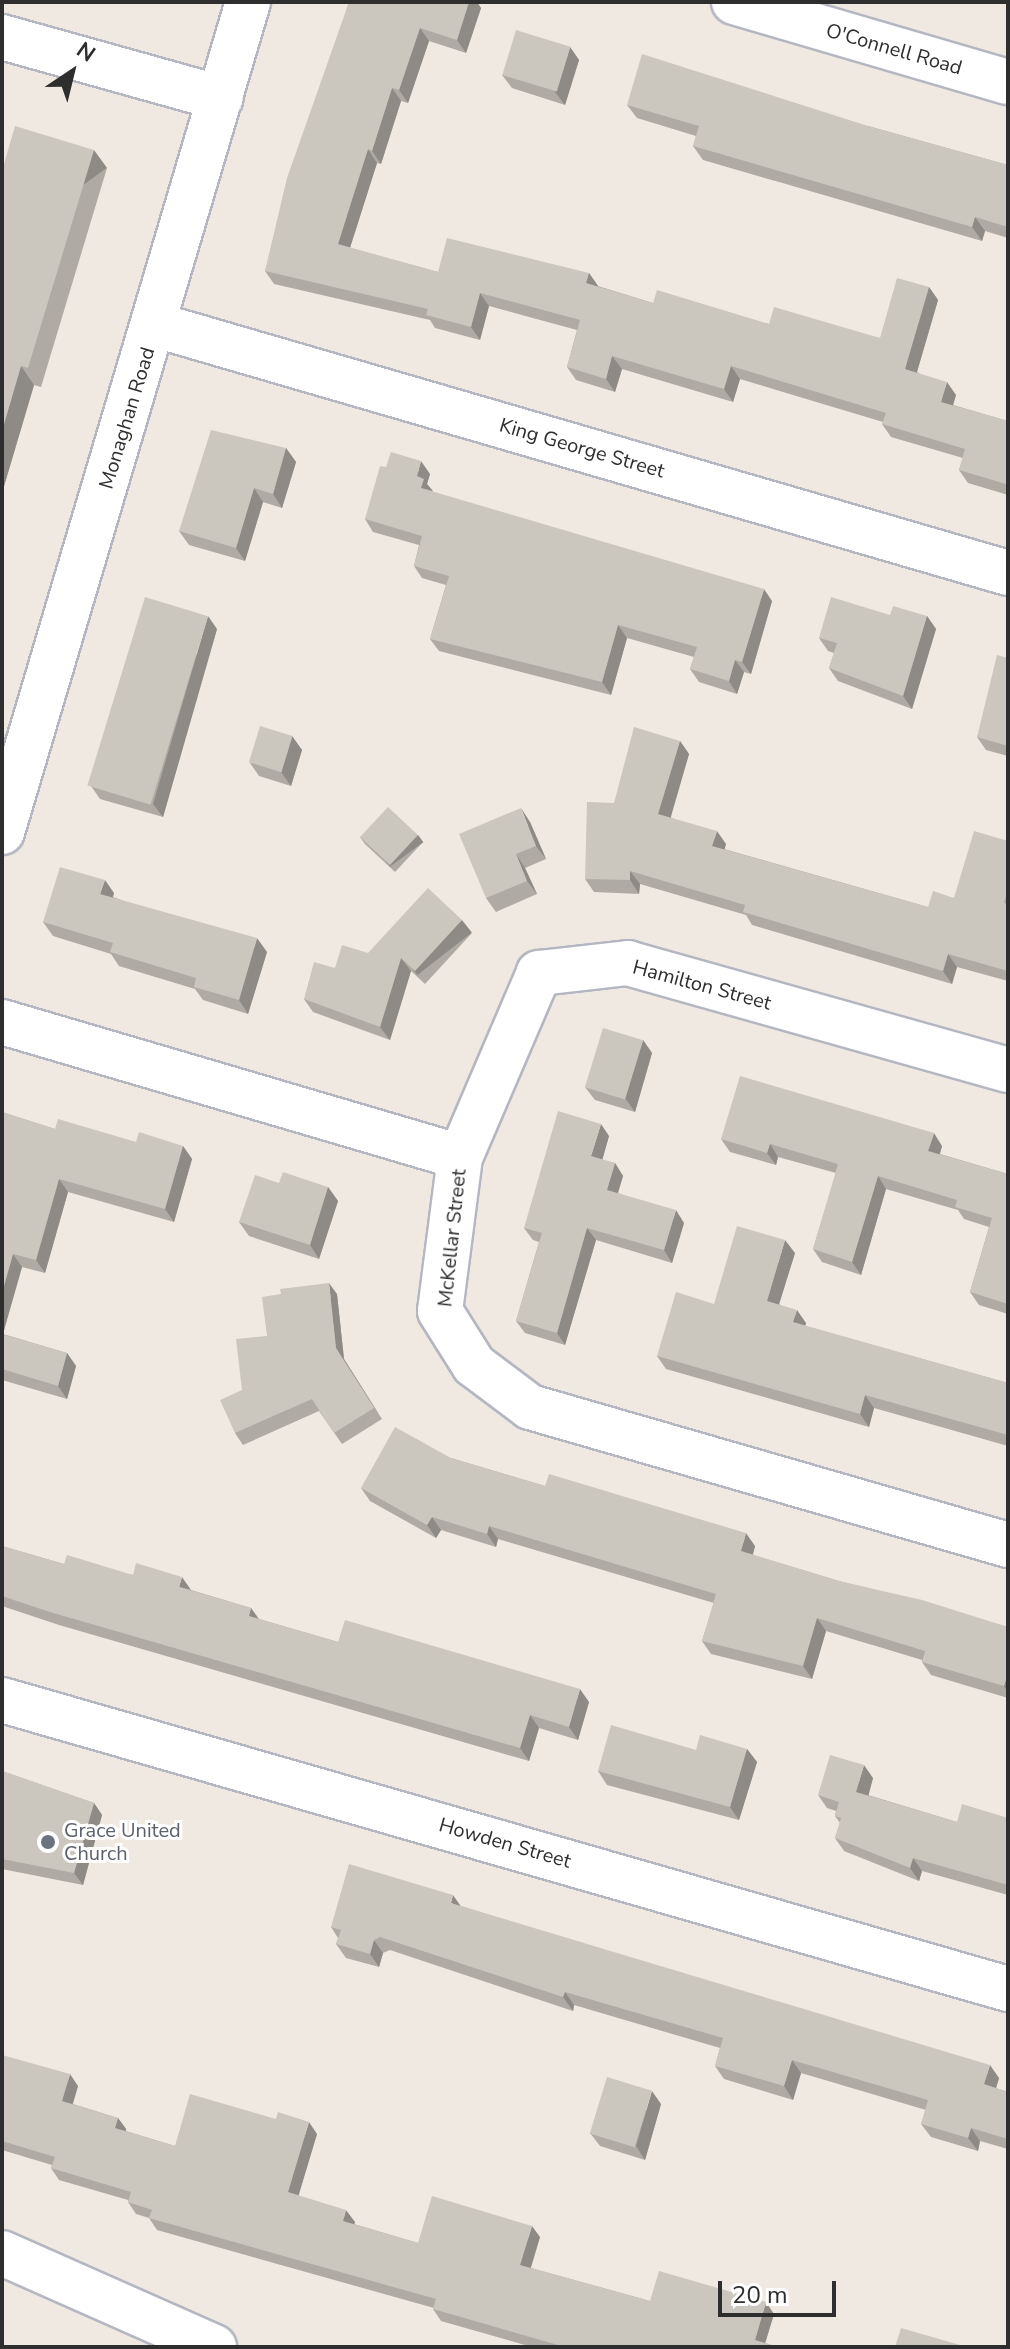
<!DOCTYPE html>
<style>
body{margin:0}
#map{position:relative;width:1010px;height:2349px;overflow:hidden;background:#efe9e1;font-family:"Nunito Sans",sans-serif}
div>[style]{position:absolute}
[style*='--x']{left:calc(var(--x)*1px);top:calc(var(--y)*1px);width:calc(var(--w)*1px);rotate:calc(var(--a)*1deg)}
.roads{filter:drop-shadow(2px 0 #b4b7c1) drop-shadow(-2px 0 #b4b7c1) drop-shadow(0 2px #b4b7c1) drop-shadow(0 -2px #b4b7c1)}
.street>*{height:44px;margin:-22px;padding:0 22px;transform-origin:22px;border-radius:22px;background:#fff}
.secondary>*{height:44px;margin:-22px;padding:0 22px;transform-origin:22px;border-radius:22px;background:#fff}
.wall>*{inset:0;background:#afaba4}
.shaded-wall>*{inset:0;background:#8e8b86;transform-origin:0 0}
.building>*{inset:0;background:#cbc7bf;transform-origin:0 0}
.dots>*{width:22px;height:22px;translate:-50% -50%;box-sizing:border-box;border:4px solid #fff;border-radius:50%}
span{translate:-50% -50%;white-space:nowrap;text-align:center;line-height:1.15;-webkit-text-stroke:6px #fff;paint-order:stroke}
.street-label{font-size:20px;color:#2e2e2e}
.worship-label{font-size:20px;color:#5b616d}
.left{translate:0 -50%;text-align:left}
.frame{position:absolute;inset:0;border:4px solid #2e2e2e;pointer-events:none}
.north{position:absolute;left:32px;top:32px;width:80px;height:80px;-webkit-text-stroke:6px #fff;paint-order:stroke;rotate:35deg;font-size:22px;font-weight:700;line-height:32px;text-align:center;color:#2e2e2e}
.north::after{content:'';display:block;margin:auto;width:28px;height:36px;background:#2e2e2e;clip-path:polygon(50% 0,100% 100%,50% 72%,0 100%)}
.scale{position:absolute;left:718px;top:2281px;width:118px;height:36px;box-sizing:border-box;border:4px solid #2e2e2e;border-top:0;padding-left:10px;font-size:24px;line-height:28px;white-space:nowrap;color:#2e2e2e;-webkit-text-stroke:6px #fff;paint-order:stroke}
</style>
<div id="map">
<div class="roads">
<div class="street">
<div style="--x:734;--y:2;--w:285;--a:16.3"></div>
<div style="--x:2;--y:37;--w:227;--a:15.6"></div>
<div style="--x:156;--y:325;--w:887;--a:16.23"></div>
<div style="--x:2;--y:1022;--w:477;--a:16.4"></div>
<div style="--x:1008;--y:1070;--w:395;--a:-164.3"></div>
<div style="--x:628;--y:963;--w:90;--a:173.6"></div>
<div style="--x:539;--y:973;--w:200;--a:113.2"></div>
<div style="--x:460;--y:1157;--w:155;--a:97.4"></div>
<div style="--x:440;--y:1311;--w:64;--a:57.8"></div>
<div style="--x:474;--y:1365;--w:70;--a:36.9"></div>
<div style="--x:530;--y:1407;--w:498;--a:16.1"></div>
<div style="--x:2;--y:1700;--w:1047;--a:16.03"></div>
<div style="--x:2;--y:2253;--w:232;--a:23.9"></div>
</div>
<div class="secondary">
<div style="--x:2;--y:832;--w:866;--a:-73.49"></div>
</div>
</div>
<div class="wall">
<div style="clip-path:polygon(349px 2px,477px 2px,481px 8px,466px 53px,429px 41px,408px 103px,401px 101px,381px 164px,377px 163px,350px 248px,438px 272px,589px 273px,598px 286px,653px 303px,769px 324px,880px 338px,929px 287px,938px 300px,917px 372px,956px 395px,953px 405px,1008px 421px,1008px 495px,968px 483px,959px 470px,963px 458px,891px 437px,882px 424px,883px 422px,740px 379px,733px 402px,622px 369px,615px 392px,576px 380px,567px 367px,577px 330px,489px 306px,480px 340px,435px 328px,430px 320px,274px 284px,265px 271px)"></div>
<div style="clip-path:polygon(570px 47px,579px 60px,565px 105px,512px 88px,502px 75px)"></div>
<div style="clip-path:polygon(627px 105px,868px 126px,1008px 165px,1008px 238px,985px 231px,982px 241px,703px 160px,693px 146px,696px 136px,637px 118px)"></div>
<div style="clip-path:polygon(107px 168px,41px 387px,34px 385px,2px 493px,2px 171px)"></div>
<div style="clip-path:polygon(286px 448px,296px 462px,282px 508px,263px 502px,245px 561px,189px 545px,179px 531px)"></div>
<div style="clip-path:polygon(386px 467px,430px 474px,427px 484px,433px 492px,772px 601px,751px 674px,744px 672px,737px 694px,699px 682px,690px 669px,694px 657px,627px 638px,611px 695px,439px 651px,430px 639px,446px 585px,422px 578px,414px 566px,419px 545px,373px 532px,365px 519px)"></div>
<div style="clip-path:polygon(890px 615px,927px 616px,936px 629px,912px 709px,838px 681px,829px 668px,834px 653px,828px 651px,819px 638px)"></div>
<div style="clip-path:polygon(217px 629px,163px 817px,100px 799px,91px 786px)"></div>
<div style="clip-path:polygon(1008px 658px,1008px 756px,986px 750px,977px 737px)"></div>
<div style="clip-path:polygon(292px 736px,302px 750px,291px 786px,259px 776px,250px 763px)"></div>
<div style="clip-path:polygon(680px 741px,689px 754px,670px 817px,726px 844px,724px 849px,928px 907px,954px 898px,1008px 841px,1008px 981px,957px 967px,952px 984px,752px 925px,746px 915px,640px 884px,639px 894px,594px 892px,585px 879px,614px 803px)"></div>
<div style="clip-path:polygon(530px 822px,546px 859px,525px 868px,537px 894px,496px 912px,486px 898px)"></div>
<div style="clip-path:polygon(418px 835px,423px 842px,395px 872px,365px 844px,360px 837px)"></div>
<div style="clip-path:polygon(114px 893px,113px 897px,267px 952px,248px 1014px,203px 1000px,195px 989px,119px 966px,111px 954px,53px 936px,43px 922px)"></div>
<div style="clip-path:polygon(472px 933px,425px 984px,411px 971px,390px 1040px,313px 1012px,304px 999px,335px 968px,368px 953px)"></div>
<div style="clip-path:polygon(643px 1040px,652px 1053px,635px 1112px,595px 1100px,585px 1087px)"></div>
<div style="clip-path:polygon(2px 1112px,55px 1129px,136px 1142px,183px 1146px,192px 1159px,174px 1222px,68px 1192px,45px 1273px,22px 1267px,3px 1334px,67px 1353px,76px 1366px,67px 1399px,2px 1380px)"></div>
<div style="clip-path:polygon(609px 1136px,602px 1160px,615px 1163px,623px 1176px,618px 1193px,684px 1223px,672px 1263px,596px 1240px,565px 1345px,525px 1333px,516px 1321px,539px 1242px,533px 1240px,524px 1228px)"></div>
<div style="clip-path:polygon(721px 1139px,942px 1146px,940px 1154px,1008px 1174px,1008px 1314px,979px 1305px,970px 1292px,989px 1227px,964px 1219px,958px 1210px,886px 1189px,861px 1275px,822px 1262px,813px 1249px,836px 1173px,778px 1157px,776px 1165px,730px 1152px)"></div>
<div style="clip-path:polygon(328px 1187px,338px 1201px,319px 1259px,249px 1236px,239px 1222px)"></div>
<div style="clip-path:polygon(795px 1253px,779px 1304px,806px 1323px,805px 1326px,1008px 1383px,1008px 1446px,874px 1408px,869px 1427px,666px 1369px,657px 1356px,714px 1304px)"></div>
<div style="clip-path:polygon(337px 1294px,344px 1359px,382px 1419px,342px 1444px,319px 1411px,243px 1445px,235px 1433px,242px 1390px,267px 1336px)"></div>
<div style="clip-path:polygon(451px 1458px,545px 1486px,755px 1546px,753px 1555px,839px 1581px,1008px 1627px,1008px 1698px,931px 1675px,922px 1662px,922px 1660px,826px 1631px,812px 1679px,711px 1654px,702px 1641px,714px 1603px,498px 1539px,496px 1547px,441px 1530px,436px 1538px,370px 1501px,361px 1488px)"></div>
<div style="clip-path:polygon(2px 1546px,64px 1564px,133px 1575px,191px 1590px,251px 1608px,259px 1619px,338px 1642px,589px 1702px,578px 1740px,539px 1728px,529px 1761px,59px 1625px,2px 1606px)"></div>
<div style="clip-path:polygon(747px 1749px,757px 1762px,739px 1820px,607px 1785px,598px 1771px)"></div>
<div style="clip-path:polygon(2px 1771px,94px 1803px,102px 1815px,83px 1885px,2px 1869px)"></div>
<div style="clip-path:polygon(873px 1778px,868px 1795px,957px 1822px,1008px 1818px,1008px 1895px,922px 1871px,919px 1881px,844px 1851px,835px 1838px,840px 1823px,835px 1816px,836px 1811px,827px 1808px,818px 1795px)"></div>
<div style="clip-path:polygon(461px 1906px,999px 2078px,996px 2088px,1008px 2092px,1008px 2149px,980px 2141px,978px 2151px,931px 2137px,921px 2124px,926px 2110px,801px 2073px,793px 2100px,724px 2079px,715px 2066px,720px 2048px,574px 2005px,573px 2011px,390px 1950px,383px 1953px,379px 1967px,346px 1958px,336px 1944px,338px 1938px,331px 1927px)"></div>
<div style="clip-path:polygon(2px 2055px,78px 2086px,73px 2104px,118px 2118px,126px 2129px,126px 2131px,175px 2146px,317px 2134px,298px 2196px,355px 2222px,354px 2224px,418px 2243px,540px 2237px,531px 2268px,650px 2301px,774px 2314px,765px 2343px,778px 2347px,532px 2347px,441px 2321px,433px 2309px,434px 2308px,157px 2230px,149px 2218px,136px 2214px,128px 2202px,128px 2200px,59px 2180px,51px 2168px,52px 2165px,2px 2150px)"></div>
<div style="clip-path:polygon(661px 2104px,645px 2160px,600px 2146px,590px 2133px)"></div>
</div>
<div class="shaded-wall">
<div style="clip-path:polygon(469px 2px,477px 2px,481px 8px,466px 53px,457px 40px)"></div>
<div style="clip-path:polygon(420px 28px,429px 41px,408px 103px,399px 90px)"></div>
<div style="clip-path:polygon(570px 47px,579px 60px,565px 105px,555px 92px)"></div>
<div style="clip-path:polygon(392px 88px,401px 101px,381px 164px,372px 151px)"></div>
<div style="clip-path:polygon(368px 149px,377px 163px,347px 257px,338px 244px)"></div>
<div style="left:94px;top:150px;width:22px;height:228px;rotate:54deg"></div>
<div style="clip-path:polygon(975px 217px,985px 231px,982px 241px,972px 227px)"></div>
<div style="clip-path:polygon(589px 273px,598px 286px,595px 296px,586px 283px)"></div>
<div style="clip-path:polygon(929px 287px,938px 300px,914px 382px,905px 369px)"></div>
<div style="clip-path:polygon(480px 293px,489px 306px,480px 340px,471px 327px)"></div>
<div style="clip-path:polygon(612px 356px,622px 369px,615px 392px,606px 379px)"></div>
<div style="clip-path:polygon(21px 366px,34px 385px,2px 493px,2px 431px)"></div>
<div style="clip-path:polygon(731px 366px,740px 379px,733px 402px,724px 389px)"></div>
<div style="clip-path:polygon(947px 382px,956px 395px,950px 415px,941px 402px)"></div>
<div style="clip-path:polygon(286px 448px,296px 462px,282px 508px,273px 494px)"></div>
<div style="clip-path:polygon(421px 461px,430px 474px,427px 484px,433px 491px,421px 488px,417px 476px)"></div>
<div style="clip-path:polygon(254px 488px,263px 502px,245px 561px,236px 548px)"></div>
<div style="clip-path:polygon(764px 589px,772px 601px,751px 674px,742px 662px)"></div>
<div style="clip-path:polygon(208px 616px,217px 629px,163px 817px,153px 804px)"></div>
<div style="clip-path:polygon(927px 616px,936px 629px,912px 709px,903px 696px)"></div>
<div style="clip-path:polygon(618px 625px,627px 638px,611px 695px,602px 682px)"></div>
<div style="clip-path:polygon(735px 660px,744px 672px,737px 694px,729px 681px)"></div>
<div style="clip-path:polygon(292px 736px,302px 750px,291px 786px,281px 772px)"></div>
<div style="clip-path:polygon(680px 741px,689px 754px,668px 827px,658px 814px)"></div>
<div style="clip-path:polygon(521px 808px,530px 822px,546px 859px,536px 846px)"></div>
<div style="clip-path:polygon(717px 831px,726px 844px,722px 859px,712px 846px)"></div>
<div style="left:418px;top:835px;width:9px;height:41px;rotate:54deg"></div>
<div style="clip-path:polygon(516px 854px,525px 868px,537px 894px,527px 881px)"></div>
<div style="clip-path:polygon(630px 871px,640px 884px,639px 894px,630px 880px)"></div>
<div style="clip-path:polygon(105px 880px,114px 893px,110px 907px,100px 894px)"></div>
<div style="left:462px;top:920px;width:16px;height:69px;rotate:52deg"></div>
<div style="clip-path:polygon(257px 938px,267px 952px,248px 1014px,239px 1000px)"></div>
<div style="clip-path:polygon(948px 954px,957px 967px,952px 984px,943px 971px)"></div>
<div style="clip-path:polygon(401px 958px,411px 971px,390px 1040px,380px 1027px)"></div>
<div style="clip-path:polygon(643px 1040px,652px 1053px,635px 1112px,625px 1098px)"></div>
<div style="clip-path:polygon(601px 1124px,609px 1136px,600px 1168px,591px 1156px)"></div>
<div style="clip-path:polygon(934px 1133px,942px 1146px,937px 1163px,928px 1151px)"></div>
<div style="clip-path:polygon(770px 1144px,778px 1157px,776px 1165px,767px 1153px)"></div>
<div style="clip-path:polygon(183px 1146px,192px 1159px,174px 1222px,165px 1209px)"></div>
<div style="clip-path:polygon(615px 1163px,623px 1176px,615px 1202px,607px 1190px)"></div>
<div style="clip-path:polygon(878px 1176px,886px 1189px,861px 1275px,852px 1262px)"></div>
<div style="clip-path:polygon(59px 1179px,68px 1192px,45px 1273px,36px 1260px)"></div>
<div style="clip-path:polygon(328px 1187px,338px 1201px,319px 1259px,310px 1245px)"></div>
<div style="clip-path:polygon(676px 1210px,684px 1223px,672px 1263px,664px 1250px)"></div>
<div style="clip-path:polygon(587px 1228px,596px 1240px,565px 1345px,557px 1333px)"></div>
<div style="clip-path:polygon(785px 1240px,795px 1253px,776px 1314px,767px 1301px)"></div>
<div style="clip-path:polygon(13px 1254px,22px 1267px,2px 1337px,2px 1293px)"></div>
<div style="clip-path:polygon(329px 1283px,337px 1294px,344px 1359px,382px 1419px,336px 1348px)"></div>
<div style="clip-path:polygon(797px 1310px,806px 1323px,802px 1335px,793px 1322px)"></div>
<div style="clip-path:polygon(67px 1353px,76px 1366px,67px 1399px,58px 1386px)"></div>
<div style="clip-path:polygon(865px 1395px,874px 1408px,869px 1427px,860px 1414px)"></div>
<div style="clip-path:polygon(432px 1517px,441px 1530px,436px 1538px,427px 1525px)"></div>
<div style="clip-path:polygon(489px 1526px,498px 1539px,496px 1547px,487px 1534px)"></div>
<div style="clip-path:polygon(746px 1533px,755px 1546px,750px 1564px,741px 1551px)"></div>
<div style="clip-path:polygon(182px 1577px,191px 1590px,179px 1587px)"></div>
<div style="clip-path:polygon(251px 1608px,260px 1621px,249px 1616px)"></div>
<div style="clip-path:polygon(817px 1618px,826px 1631px,812px 1679px,803px 1666px)"></div>
<div style="clip-path:polygon(1008px 1673px,1008px 1692px,1004px 1686px)"></div>
<div style="clip-path:polygon(580px 1689px,589px 1702px,578px 1740px,569px 1727px)"></div>
<div style="clip-path:polygon(530px 1715px,539px 1728px,529px 1761px,520px 1748px)"></div>
<div style="clip-path:polygon(747px 1749px,757px 1762px,739px 1820px,730px 1807px)"></div>
<div style="clip-path:polygon(864px 1765px,873px 1778px,866px 1805px,856px 1792px)"></div>
<div style="clip-path:polygon(94px 1803px,102px 1815px,83px 1885px,74px 1873px)"></div>
<div style="clip-path:polygon(913px 1858px,922px 1871px,919px 1881px,910px 1868px)"></div>
<div style="clip-path:polygon(453px 1895px,462px 1908px,451px 1903px)"></div>
<div style="clip-path:polygon(374px 1940px,383px 1953px,379px 1967px,370px 1954px)"></div>
<div style="clip-path:polygon(565px 1992px,574px 2005px,573px 2011px,563px 1997px)"></div>
<div style="clip-path:polygon(792px 2060px,801px 2073px,793px 2100px,784px 2086px)"></div>
<div style="clip-path:polygon(990px 2065px,999px 2078px,993px 2098px,984px 2084px)"></div>
<div style="clip-path:polygon(70px 2074px,78px 2086px,70px 2112px,62px 2101px)"></div>
<div style="clip-path:polygon(652px 2091px,661px 2104px,645px 2160px,636px 2146px)"></div>
<div style="clip-path:polygon(118px 2118px,126px 2129px,123px 2140px,115px 2128px)"></div>
<div style="clip-path:polygon(309px 2122px,317px 2134px,296px 2204px,288px 2192px)"></div>
<div style="clip-path:polygon(971px 2128px,980px 2141px,978px 2151px,968px 2138px)"></div>
<div style="clip-path:polygon(346px 2210px,355px 2222px,352px 2232px,343px 2221px)"></div>
<div style="clip-path:polygon(532px 2226px,540px 2237px,528px 2276px,520px 2265px)"></div>
<div style="clip-path:polygon(766px 2302px,774px 2314px,764px 2347px,755px 2340px)"></div>
</div>
<div class="building">
<div style="clip-path:polygon(349px 2px,469px 2px,457px 40px,420px 28px,399px 90px,392px 88px,372px 151px,368px 149px,338px 244px,438px 272px,447px 238px,589px 273px,586px 283px,653px 303px,657px 290px,769px 324px,774px 307px,880px 338px,897px 278px,929px 287px,905px 369px,947px 382px,941px 402px,1008px 421px,1008px 477px,1006px 484px,959px 470px,965px 449px,882px 424px,886px 413px,731px 366px,724px 389px,612px 356px,606px 379px,567px 367px,580px 320px,480px 293px,471px 327px,426px 315px,428px 309px,265px 271px,287px 178px)"></div>
<div style="left:516px;top:30px;width:57px;height:47px;rotate:17deg"></div>
<div style="clip-path:polygon(642px 54px,868px 126px,1008px 165px,1008px 227px,975px 217px,972px 227px,693px 146px,699px 126px,627px 105px)"></div>
<div style="clip-path:polygon(15px 126px,94px 150px,28px 368px,21px 366px,2px 431px,2px 171px)"></div>
<div style="clip-path:polygon(211px 430px,286px 448px,273px 494px,254px 488px,236px 548px,179px 531px)"></div>
<div style="clip-path:polygon(391px 452px,421px 461px,417px 476px,424px 479px,421px 488px,764px 589px,742px 662px,735px 660px,729px 681px,690px 669px,697px 647px,618px 625px,602px 682px,430px 639px,449px 576px,414px 566px,422px 536px,365px 519px,380px 466px,386px 467px)"></div>
<div style="left:145px;top:597px;width:66px;height:197px;rotate:17deg"></div>
<div style="clip-path:polygon(831px 597px,890px 615px,893px 606px,927px 616px,903px 696px,829px 668px,837px 643px,819px 638px)"></div>
<div style="clip-path:polygon(997px 655px,1008px 658px,1008px 746px,977px 737px)"></div>
<div style="left:260px;top:726px;width:34px;height:38px;rotate:17deg"></div>
<div style="clip-path:polygon(634px 727px,680px 741px,658px 814px,717px 831px,712px 846px,928px 907px,933px 891px,954px 898px,974px 831px,1008px 841px,1008px 890px,1004px 903px,1008px 904px,1008px 971px,948px 954px,943px 971px,743px 912px,745px 905px,630px 871px,630px 880px,585px 879px,587px 802px,614px 803px)"></div>
<div style="left:388px;top:807px;width:41px;height:41px;rotate:43deg"></div>
<div style="clip-path:polygon(521px 808px,536px 846px,516px 854px,527px 881px,486px 898px,459px 834px)"></div>
<div style="clip-path:polygon(60px 867px,105px 880px,100px 894px,257px 938px,239px 1000px,194px 987px,196px 978px,110px 952px,113px 943px,43px 922px)"></div>
<div style="clip-path:polygon(428px 888px,462px 920px,415px 971px,401px 958px,380px 1027px,304px 999px,314px 962px,335px 968px,342px 945px,368px 953px)"></div>
<div style="left:603px;top:1028px;width:42px;height:62px;rotate:17deg"></div>
<div style="clip-path:polygon(740px 1076px,934px 1133px,928px 1151px,1008px 1174px,1008px 1304px,970px 1292px,992px 1218px,955px 1207px,957px 1200px,878px 1176px,852px 1262px,813px 1249px,838px 1164px,770px 1144px,767px 1153px,721px 1139px)"></div>
<div style="clip-path:polygon(558px 1111px,601px 1124px,591px 1156px,615px 1163px,607px 1190px,676px 1210px,664px 1250px,587px 1228px,557px 1333px,516px 1321px,542px 1233px,524px 1228px)"></div>
<div style="clip-path:polygon(2px 1112px,55px 1129px,58px 1119px,136px 1142px,139px 1132px,183px 1146px,165px 1209px,59px 1179px,36px 1260px,13px 1254px,2px 1293px)"></div>
<div style="clip-path:polygon(283px 1172px,328px 1187px,310px 1245px,239px 1222px,255px 1175px,279px 1183px)"></div>
<div style="clip-path:polygon(737px 1226px,785px 1240px,767px 1301px,797px 1310px,793px 1322px,1008px 1383px,1008px 1435px,865px 1395px,860px 1414px,657px 1356px,676px 1292px,714px 1304px)"></div>
<div style="clip-path:polygon(329px 1283px,336px 1348px,374px 1408px,334px 1433px,312px 1399px,235px 1433px,220px 1400px,242px 1390px,236px 1339px,267px 1336px,262px 1297px,281px 1294px,280px 1289px)"></div>
<div style="clip-path:polygon(2px 1334px,67px 1353px,58px 1386px,2px 1369px)"></div>
<div style="clip-path:polygon(395px 1427px,451px 1458px,545px 1486px,549px 1474px,746px 1533px,741px 1551px,839px 1581px,922px 1600px,1008px 1627px,1008px 1673px,1004px 1686px,922px 1662px,925px 1651px,817px 1618px,803px 1666px,702px 1641px,716px 1594px,489px 1526px,487px 1534px,432px 1517px,427px 1525px,361px 1488px)"></div>
<div style="clip-path:polygon(2px 1546px,64px 1564px,67px 1555px,133px 1575px,136px 1563px,182px 1577px,179px 1587px,251px 1608px,249px 1616px,338px 1642px,345px 1620px,580px 1689px,569px 1727px,530px 1715px,520px 1748px,50px 1612px,2px 1596px)"></div>
<div style="clip-path:polygon(611px 1725px,696px 1750px,700px 1735px,747px 1749px,730px 1807px,598px 1771px)"></div>
<div style="clip-path:polygon(830px 1755px,864px 1765px,856px 1792px,957px 1822px,962px 1804px,1008px 1818px,1008px 1885px,913px 1858px,910px 1868px,835px 1838px,841px 1818px,835px 1816px,839px 1802px,818px 1795px)"></div>
<div style="clip-path:polygon(2px 1771px,94px 1803px,74px 1873px,2px 1859px)"></div>
<div style="clip-path:polygon(349px 1864px,453px 1895px,451px 1903px,990px 2065px,984px 2084px,1008px 2092px,1008px 2139px,971px 2128px,968px 2138px,921px 2124px,928px 2100px,792px 2060px,784px 2086px,715px 2066px,723px 2038px,565px 1992px,563px 1997px,380px 1937px,374px 1940px,370px 1954px,336px 1944px,341px 1930px,331px 1927px)"></div>
<div style="clip-path:polygon(2px 2055px,70px 2074px,62px 2101px,118px 2118px,115px 2128px,175px 2146px,190px 2094px,276px 2119px,278px 2112px,309px 2122px,288px 2192px,346px 2210px,343px 2221px,418px 2243px,432px 2196px,532px 2226px,520px 2265px,650px 2301px,659px 2271px,766px 2302px,755px 2340px,778px 2347px,565px 2347px,433px 2309px,436px 2299px,149px 2218px,152px 2210px,128px 2202px,131px 2192px,51px 2168px,55px 2157px,2px 2141px)"></div>
<div style="left:607px;top:2077px;width:47px;height:59px;rotate:17deg"></div>
<div style="clip-path:polygon(901px 2328px,967px 2347px,895px 2347px)"></div>
</div>
<div class="dots">
<div style="left:48px;top:1842px;background:#6b7280"></div>
</div>
<div class="street-label">
<span style="left:894px;top:49px;rotate:16deg">O'Connell Road</span>
<span style="left:127px;top:418px;rotate:-73deg">Monaghan Road</span>
<span style="left:582px;top:448px;rotate:16deg">King George Street</span>
<span style="left:702px;top:985px;rotate:15deg">Hamilton Street</span>
<span style="left:452px;top:1238px;rotate:-84deg">McKellar Street</span>
<span style="left:505px;top:1843px;rotate:16deg">Howden Street</span>
</div>
<div class="worship-label">
<span class="left" style="left:64px;top:1842px">Grace United<br>Church</span>
</div>
<div class="frame"></div>
<div class="north">N</div>
<div class="scale">20 m</div>
</div>
